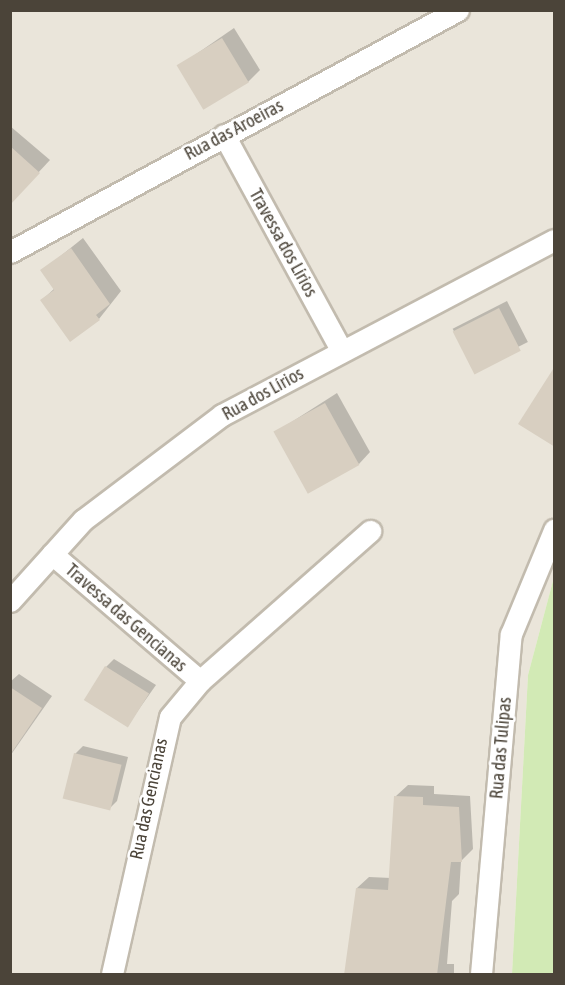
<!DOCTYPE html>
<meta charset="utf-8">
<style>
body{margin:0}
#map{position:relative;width:565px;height:985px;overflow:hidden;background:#f6f3ec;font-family:"Asap Condensed",sans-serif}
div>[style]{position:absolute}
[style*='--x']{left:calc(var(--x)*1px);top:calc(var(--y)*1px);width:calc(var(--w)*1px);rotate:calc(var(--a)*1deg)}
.residential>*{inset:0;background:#eae5da}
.green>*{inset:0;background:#d2eab5}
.shadow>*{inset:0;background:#0003;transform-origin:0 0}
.building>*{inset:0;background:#d8cfc1;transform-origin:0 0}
.roads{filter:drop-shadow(2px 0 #c2bbae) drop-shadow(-2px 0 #c2bbae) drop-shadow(0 2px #c2bbae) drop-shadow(0 -2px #c2bbae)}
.minor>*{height:21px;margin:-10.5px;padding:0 10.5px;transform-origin:10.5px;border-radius:10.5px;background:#fff}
span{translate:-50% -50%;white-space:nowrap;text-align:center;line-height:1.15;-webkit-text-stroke:5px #fff;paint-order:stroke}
.street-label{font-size:18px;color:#4b4439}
.frame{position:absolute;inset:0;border:12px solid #4b4439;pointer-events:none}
</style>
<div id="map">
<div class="residential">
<div style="clip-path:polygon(10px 11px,554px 11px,554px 577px,528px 675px,512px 974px,11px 974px)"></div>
</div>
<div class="green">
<div style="clip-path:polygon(554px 577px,554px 974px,512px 974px,528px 675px)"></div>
</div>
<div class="shadow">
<div style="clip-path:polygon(234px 28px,260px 70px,248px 82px,179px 66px)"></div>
<div style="clip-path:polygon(10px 126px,50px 160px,10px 203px)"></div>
<div style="clip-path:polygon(83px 238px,121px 291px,99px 319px,42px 300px,55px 288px,42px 271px)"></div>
<div style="left:507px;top:301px;width:46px;height:61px;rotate:63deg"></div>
<div style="clip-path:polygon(337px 393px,370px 452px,359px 464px,276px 432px)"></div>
<div style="clip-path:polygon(114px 659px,156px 685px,127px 726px,106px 667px)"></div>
<div style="clip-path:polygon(19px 674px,52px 696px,10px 756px,10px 682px)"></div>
<div style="clip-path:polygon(83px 746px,128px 757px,117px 801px,109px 809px,75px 754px)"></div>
<div style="clip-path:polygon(408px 785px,434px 786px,434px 794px,470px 796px,473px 849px,461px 861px,459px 894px,452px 901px,447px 964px,454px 964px,454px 974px,346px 974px,357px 888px,369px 877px,391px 878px,396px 796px)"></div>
</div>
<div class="building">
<div style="left:222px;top:38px;width:52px;height:53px;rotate:59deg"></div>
<div style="clip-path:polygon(10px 146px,40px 173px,10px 205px)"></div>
<div style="clip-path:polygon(71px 248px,110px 304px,96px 315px,100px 320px,70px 342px,40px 300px,54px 290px,40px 270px)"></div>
<div style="left:499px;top:308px;width:48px;height:52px;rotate:63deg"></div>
<div style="clip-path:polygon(555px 366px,555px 447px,518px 424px)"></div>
<div style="left:325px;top:403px;width:71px;height:59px;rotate:61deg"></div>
<div style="left:105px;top:666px;width:52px;height:40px;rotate:32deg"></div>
<div style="clip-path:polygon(10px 687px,42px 708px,10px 755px)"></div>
<div style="left:74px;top:753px;width:49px;height:47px;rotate:14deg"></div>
<div style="clip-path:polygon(394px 796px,423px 797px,423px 805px,459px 807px,462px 862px,451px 862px,437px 975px,344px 975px,356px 888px,388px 890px)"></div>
</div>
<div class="roads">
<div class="minor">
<div style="--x:224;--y:135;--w:246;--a:61.4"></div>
<div style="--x:10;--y:252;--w:509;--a:-28.38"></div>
<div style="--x:52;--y:554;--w:195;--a:40.6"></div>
<div style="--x:10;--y:601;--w:109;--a:-48"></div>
<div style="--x:83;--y:520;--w:174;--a:-37.1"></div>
<div style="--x:222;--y:415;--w:375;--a:-27.8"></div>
<div style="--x:112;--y:974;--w:263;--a:-77.3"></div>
<div style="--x:170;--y:717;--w:47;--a:-50.2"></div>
<div style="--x:200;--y:681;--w:227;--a:-41.4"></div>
<div style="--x:481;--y:974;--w:341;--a:-85"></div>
<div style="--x:511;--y:634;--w:113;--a:-67.5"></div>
</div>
</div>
<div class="street-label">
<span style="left:234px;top:130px;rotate:-28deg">Rua das Aroeiras</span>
<span style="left:283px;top:243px;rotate:61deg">Travessa dos Lírios</span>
<span style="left:263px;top:394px;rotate:-29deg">Rua dos Lírios</span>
<span style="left:126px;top:618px;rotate:41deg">Travessa das Gencianas</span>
<span style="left:501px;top:748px;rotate:-85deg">Rua das Tulipas</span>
<span style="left:149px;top:799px;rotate:-78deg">Rua das Gencianas</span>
</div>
<div class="frame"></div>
</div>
